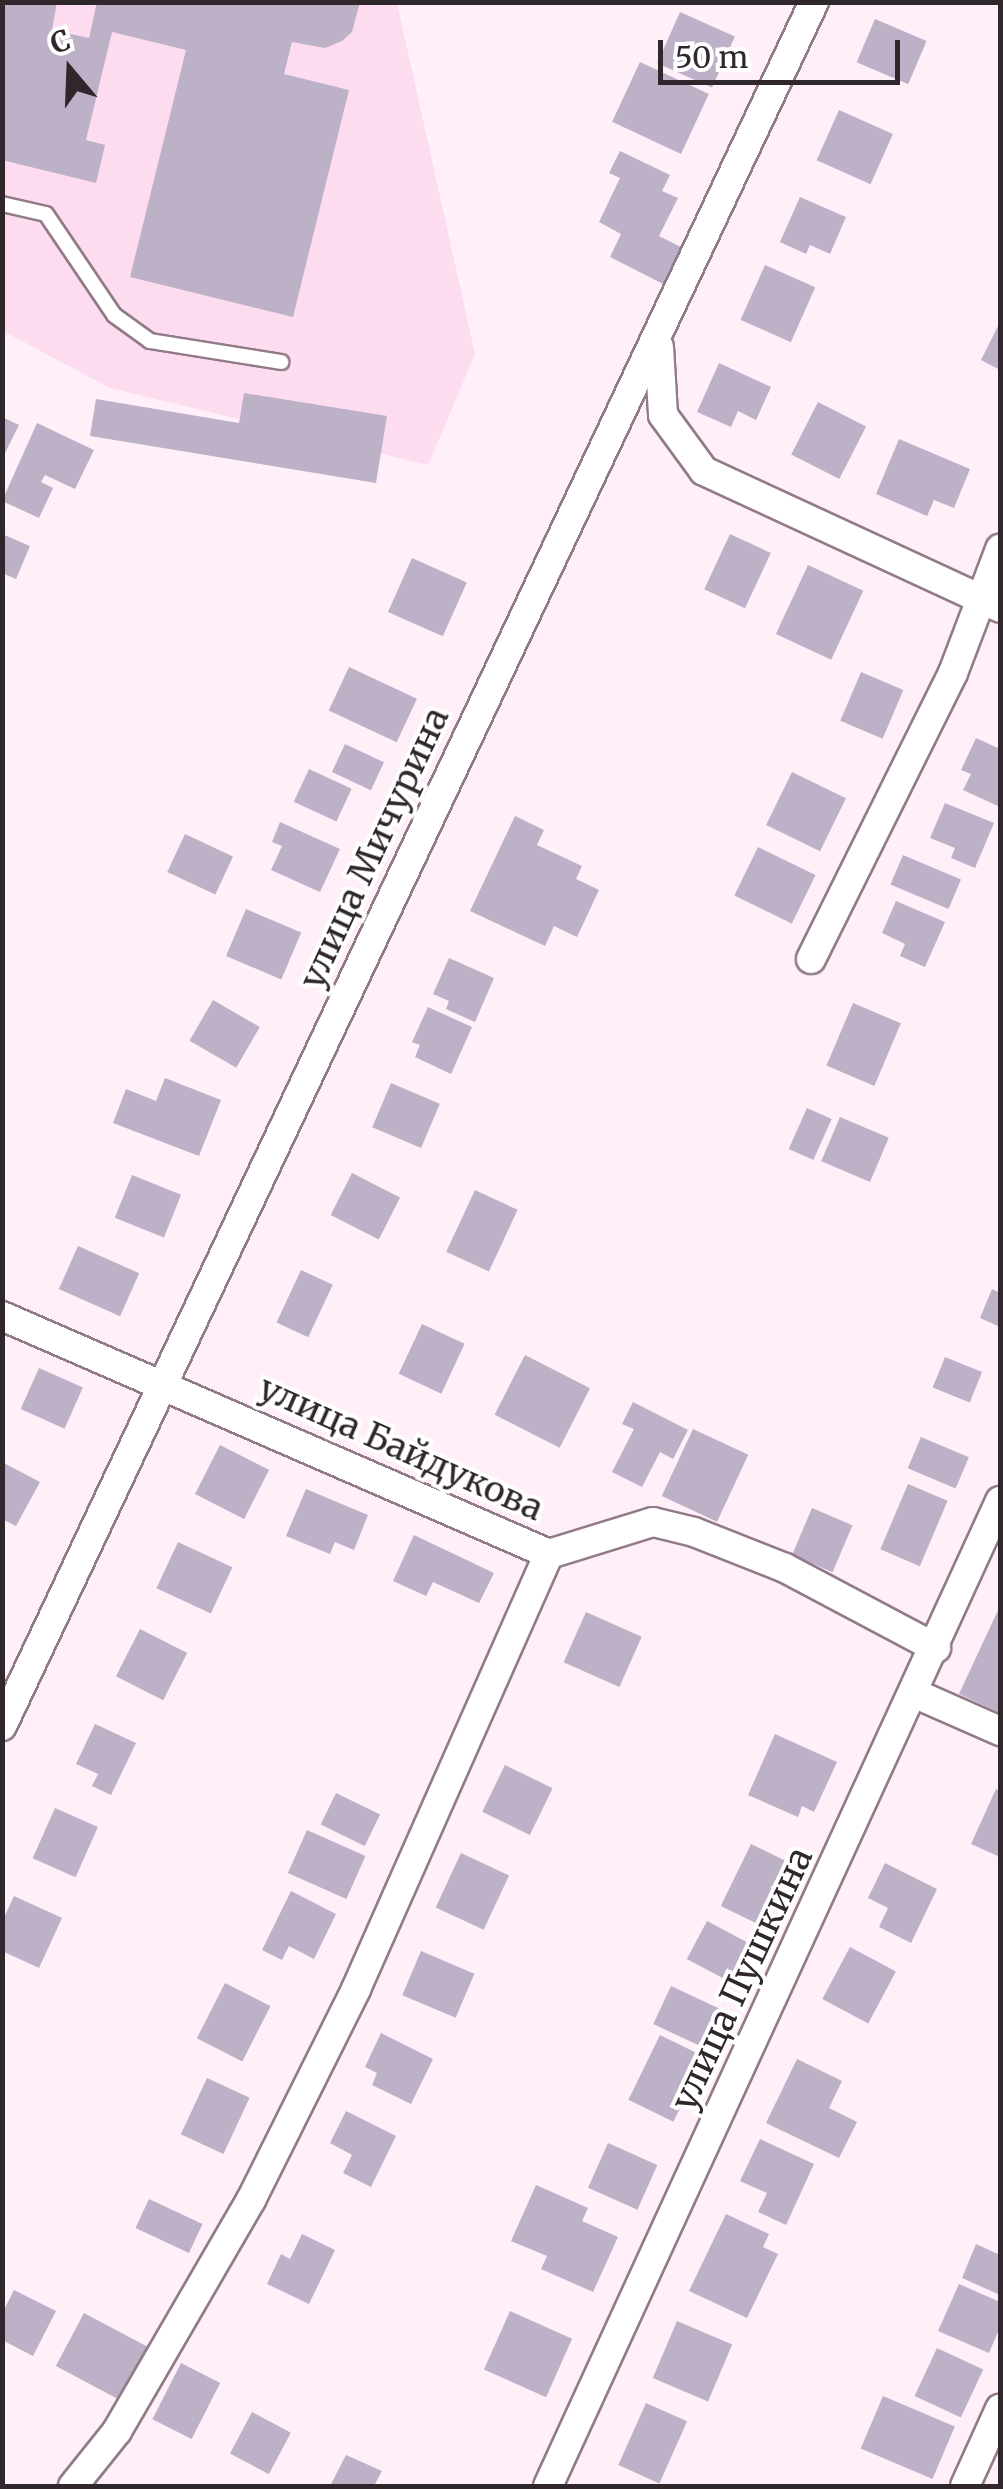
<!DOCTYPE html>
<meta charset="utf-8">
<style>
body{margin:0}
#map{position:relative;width:1003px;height:2489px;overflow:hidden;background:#ffeff8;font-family:Merriweather,serif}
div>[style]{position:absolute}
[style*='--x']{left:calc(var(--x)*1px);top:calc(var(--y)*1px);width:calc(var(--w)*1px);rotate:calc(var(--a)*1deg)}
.built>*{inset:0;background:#fedcef}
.building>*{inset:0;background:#bdb1c8;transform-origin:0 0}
.roads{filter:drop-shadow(2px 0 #927b88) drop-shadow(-2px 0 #927b88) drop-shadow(0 2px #927b88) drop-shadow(0 -2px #927b88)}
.lane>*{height:14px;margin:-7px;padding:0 7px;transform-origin:7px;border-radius:7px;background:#fff}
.street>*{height:28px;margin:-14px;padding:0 14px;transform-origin:14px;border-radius:14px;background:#fff}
span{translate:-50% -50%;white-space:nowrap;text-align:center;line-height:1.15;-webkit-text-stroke:8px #fff;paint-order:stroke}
.street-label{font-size:35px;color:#30272c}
.frame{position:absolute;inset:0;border:5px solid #30272c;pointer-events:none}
.north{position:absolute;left:20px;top:20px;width:100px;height:100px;-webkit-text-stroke:8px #fff;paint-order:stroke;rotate:341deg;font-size:28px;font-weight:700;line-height:40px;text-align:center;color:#30272c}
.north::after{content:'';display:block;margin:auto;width:35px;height:45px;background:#30272c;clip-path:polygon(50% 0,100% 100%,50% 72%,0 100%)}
.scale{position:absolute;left:658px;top:40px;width:242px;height:45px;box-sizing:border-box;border:5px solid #30272c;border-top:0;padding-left:12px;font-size:30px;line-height:35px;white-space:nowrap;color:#30272c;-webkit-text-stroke:8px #fff;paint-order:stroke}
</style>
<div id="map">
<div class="built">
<div style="clip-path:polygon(2px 3px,397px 3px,475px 354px,428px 465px,110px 388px,3px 331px)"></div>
</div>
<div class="building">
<div style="clip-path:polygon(2px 2px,57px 2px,52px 30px,89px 38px,97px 2px,360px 2px,352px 32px,342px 41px,325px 48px,292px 42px,284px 74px,349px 90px,293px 317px,130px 277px,186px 50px,112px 32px,86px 140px,105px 145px,96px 183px,2px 160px)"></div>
<div style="left:680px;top:12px;width:60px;height:56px;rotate:24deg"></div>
<div style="left:875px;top:19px;width:56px;height:47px;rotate:23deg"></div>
<div style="left:640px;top:62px;width:76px;height:66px;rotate:25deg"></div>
<div style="left:839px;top:110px;width:59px;height:55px;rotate:24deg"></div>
<div style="clip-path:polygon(620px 151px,670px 175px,662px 191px,678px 198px,659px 236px,687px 250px,669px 287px,610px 257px,621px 234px,599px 222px,620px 178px,609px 173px)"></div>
<div style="clip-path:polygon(800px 197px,846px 217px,830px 254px,810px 245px,806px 254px,780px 242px)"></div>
<div style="left:765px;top:265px;width:55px;height:60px;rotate:24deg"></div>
<div style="clip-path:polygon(1000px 322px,1000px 370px,981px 360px)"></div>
<div style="clip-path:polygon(719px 363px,771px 387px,756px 420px,738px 411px,731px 427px,697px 412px)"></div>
<div style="clip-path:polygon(244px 393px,387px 416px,376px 483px,90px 436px,96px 399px,239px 423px)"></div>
<div style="left:818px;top:402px;width:54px;height:59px;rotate:27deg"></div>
<div style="clip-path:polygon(2px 417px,19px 425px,2px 459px)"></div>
<div style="clip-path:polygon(37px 423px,94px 450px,75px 489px,45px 475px,41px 482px,53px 488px,39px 518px,2px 501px)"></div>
<div style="clip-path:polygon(899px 439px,970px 469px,954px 508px,934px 500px,927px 516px,876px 494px)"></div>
<div style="clip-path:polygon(2px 534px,30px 546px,16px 579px,2px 573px)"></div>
<div style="left:730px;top:534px;width:45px;height:61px;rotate:25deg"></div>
<div style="left:412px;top:558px;width:60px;height:59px;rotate:24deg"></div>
<div style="left:808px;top:565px;width:61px;height:76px;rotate:25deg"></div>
<div style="left:349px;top:667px;width:75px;height:48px;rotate:25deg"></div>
<div style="left:861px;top:672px;width:46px;height:53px;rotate:23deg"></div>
<div style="clip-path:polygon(976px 738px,1000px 749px,1000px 807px,963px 790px,971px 774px,961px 770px)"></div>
<div style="left:345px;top:744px;width:43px;height:31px;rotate:25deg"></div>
<div style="left:309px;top:769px;width:47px;height:36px;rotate:25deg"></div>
<div style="left:792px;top:772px;width:60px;height:59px;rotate:26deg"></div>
<div style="clip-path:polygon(945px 803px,994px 823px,975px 868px,951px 858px,955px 848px,930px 838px)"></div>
<div style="clip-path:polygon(515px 816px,544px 830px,537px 845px,582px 866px,576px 879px,599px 890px,577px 937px,554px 926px,545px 946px,470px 911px)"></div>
<div style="clip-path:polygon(280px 822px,340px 849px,320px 892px,271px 870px,282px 846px,272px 842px)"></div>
<div style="left:185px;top:834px;width:53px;height:42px;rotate:25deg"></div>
<div style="left:758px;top:847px;width:64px;height:54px;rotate:26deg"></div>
<div style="left:903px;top:855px;width:63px;height:32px;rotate:23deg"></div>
<div style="clip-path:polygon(896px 901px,945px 922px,925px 967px,900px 956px,905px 944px,882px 933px)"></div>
<div style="left:246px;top:909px;width:60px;height:51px;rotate:23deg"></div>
<div style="clip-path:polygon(449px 958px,494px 978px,475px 1022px,446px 1009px,449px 1001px,433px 994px)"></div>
<div style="left:213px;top:1000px;width:54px;height:47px;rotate:30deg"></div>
<div style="left:853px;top:1003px;width:52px;height:68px;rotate:23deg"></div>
<div style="clip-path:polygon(428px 1007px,472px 1027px,451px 1074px,415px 1057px,420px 1045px,412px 1042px)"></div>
<div style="clip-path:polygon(165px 1078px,221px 1100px,199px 1156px,113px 1123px,126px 1089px,156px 1101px)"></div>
<div style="left:391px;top:1083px;width:53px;height:48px;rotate:23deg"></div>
<div style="left:807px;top:1108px;width:27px;height:45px;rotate:24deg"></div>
<div style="left:840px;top:1117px;width:53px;height:48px;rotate:23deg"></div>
<div style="left:352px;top:1173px;width:54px;height:47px;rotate:27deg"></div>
<div style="left:132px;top:1175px;width:53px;height:46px;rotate:22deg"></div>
<div style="left:475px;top:1190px;width:47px;height:68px;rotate:25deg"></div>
<div style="left:78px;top:1246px;width:67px;height:47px;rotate:24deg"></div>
<div style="left:301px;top:1270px;width:35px;height:58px;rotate:25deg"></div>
<div style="clip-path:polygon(992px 1289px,1000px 1293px,1000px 1327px,980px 1318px)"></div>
<div style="left:422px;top:1324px;width:47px;height:55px;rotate:25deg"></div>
<div style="left:525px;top:1355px;width:73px;height:67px;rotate:27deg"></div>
<div style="left:945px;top:1357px;width:40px;height:33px;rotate:22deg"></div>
<div style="left:39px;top:1368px;width:48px;height:45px;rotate:24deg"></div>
<div style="clip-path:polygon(633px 1402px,688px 1430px,673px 1459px,660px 1452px,642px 1487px,612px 1472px,634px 1429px,622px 1424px)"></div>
<div style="left:693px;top:1429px;width:61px;height:74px;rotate:25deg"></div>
<div style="left:921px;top:1437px;width:52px;height:34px;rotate:23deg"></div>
<div style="left:220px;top:1445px;width:55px;height:55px;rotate:27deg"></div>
<div style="clip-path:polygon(2px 1462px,40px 1482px,16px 1526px,2px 1519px)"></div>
<div style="left:908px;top:1484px;width:43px;height:71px;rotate:23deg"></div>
<div style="clip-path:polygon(306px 1489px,368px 1515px,354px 1550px,335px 1542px,330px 1554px,286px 1536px)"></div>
<div style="left:812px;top:1508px;width:44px;height:51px;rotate:23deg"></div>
<div style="clip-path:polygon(414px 1535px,494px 1573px,479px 1603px,433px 1582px,426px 1596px,393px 1581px)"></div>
<div style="left:178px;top:1542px;width:60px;height:51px;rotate:25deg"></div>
<div style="clip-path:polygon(1000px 1606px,1000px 1713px,959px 1694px)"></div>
<div style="left:586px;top:1612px;width:61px;height:55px;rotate:24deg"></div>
<div style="left:140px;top:1629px;width:53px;height:53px;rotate:27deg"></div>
<div style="clip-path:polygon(95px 1724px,136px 1743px,111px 1795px,92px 1786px,98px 1774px,76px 1764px)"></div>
<div style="clip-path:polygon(775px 1734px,837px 1762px,814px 1812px,802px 1806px,798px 1817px,748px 1795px)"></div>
<div style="left:505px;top:1765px;width:53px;height:52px;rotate:26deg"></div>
<div style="clip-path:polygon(996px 1789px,1000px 1791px,1000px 1857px,971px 1844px)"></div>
<div style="left:336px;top:1793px;width:49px;height:35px;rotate:26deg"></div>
<div style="left:55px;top:1808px;width:47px;height:55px;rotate:24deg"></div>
<div style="left:307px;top:1830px;width:64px;height:47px;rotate:24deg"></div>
<div style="left:751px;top:1844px;width:43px;height:69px;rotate:26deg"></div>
<div style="left:461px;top:1853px;width:53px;height:60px;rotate:25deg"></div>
<div style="clip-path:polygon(885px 1863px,937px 1889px,911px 1943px,879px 1927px,888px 1908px,868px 1898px)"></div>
<div style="clip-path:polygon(291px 1891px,336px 1914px,314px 1959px,289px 1946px,282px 1960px,262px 1950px)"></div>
<div style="clip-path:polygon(14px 1896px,62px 1918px,39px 1968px,2px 1951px,2px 1922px)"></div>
<div style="left:707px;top:1921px;width:47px;height:43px;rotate:28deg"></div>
<div style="left:850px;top:1947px;width:52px;height:59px;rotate:28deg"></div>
<div style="left:421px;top:1951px;width:58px;height:48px;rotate:23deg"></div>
<div style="left:225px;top:1983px;width:51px;height:62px;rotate:27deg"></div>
<div style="left:671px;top:1986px;width:56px;height:42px;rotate:25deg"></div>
<div style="clip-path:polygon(381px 2033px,433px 2059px,411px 2104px,372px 2085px,377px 2073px,365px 2067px)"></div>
<div style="left:660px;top:2035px;width:50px;height:72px;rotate:26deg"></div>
<div style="clip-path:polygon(797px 2059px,842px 2081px,829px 2108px,857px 2122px,839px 2158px,766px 2123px)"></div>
<div style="left:207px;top:2078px;width:47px;height:62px;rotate:25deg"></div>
<div style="clip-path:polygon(346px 2111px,396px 2136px,371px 2187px,343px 2173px,352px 2155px,330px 2143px)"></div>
<div style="clip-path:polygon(760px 2139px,814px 2164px,786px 2225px,758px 2212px,767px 2193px,740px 2181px)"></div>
<div style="left:608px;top:2143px;width:54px;height:49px;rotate:24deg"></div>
<div style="clip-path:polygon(536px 2185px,588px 2208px,582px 2221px,618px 2237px,593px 2292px,541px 2269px,547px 2256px,511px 2241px)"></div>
<div style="left:149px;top:2199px;width:59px;height:32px;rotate:25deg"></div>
<div style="clip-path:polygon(726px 2214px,769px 2234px,763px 2247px,778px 2254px,747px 2318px,689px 2291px)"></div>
<div style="clip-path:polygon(302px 2234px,335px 2250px,309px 2304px,267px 2284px,281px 2254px,290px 2259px)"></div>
<div style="clip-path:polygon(976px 2244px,1000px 2255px,1000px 2295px,962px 2278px)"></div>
<div style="clip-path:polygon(959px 2284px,1000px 2302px,1000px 2327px,989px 2353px,938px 2331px)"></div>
<div style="clip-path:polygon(14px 2290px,56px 2311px,33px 2356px,2px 2340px,2px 2314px)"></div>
<div style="left:510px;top:2311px;width:68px;height:64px;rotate:24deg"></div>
<div style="left:84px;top:2313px;width:73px;height:60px;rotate:28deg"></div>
<div style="left:677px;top:2321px;width:60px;height:62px;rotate:23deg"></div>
<div style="left:937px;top:2348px;width:51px;height:53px;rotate:25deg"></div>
<div style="left:181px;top:2363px;width:44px;height:63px;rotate:27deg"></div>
<div style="left:883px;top:2396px;width:78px;height:57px;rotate:23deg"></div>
<div style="left:646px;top:2403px;width:45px;height:68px;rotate:24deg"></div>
<div style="left:252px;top:2412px;width:44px;height:47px;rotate:28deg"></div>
<div style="clip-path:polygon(346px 2455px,382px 2471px,374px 2486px,330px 2486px)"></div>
</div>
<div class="roads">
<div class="lane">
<div style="--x:2;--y:204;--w:45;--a:12.8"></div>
<div style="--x:46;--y:214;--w:122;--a:56"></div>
<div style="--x:114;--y:315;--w:44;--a:35.8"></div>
<div style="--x:150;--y:341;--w:133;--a:9.1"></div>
</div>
<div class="street">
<div style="--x:659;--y:347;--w:68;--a:86.6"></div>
<div style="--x:663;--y:415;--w:69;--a:53.8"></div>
<div style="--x:704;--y:471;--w:326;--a:24.8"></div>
<div style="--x:811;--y:959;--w:319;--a:-63.6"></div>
<div style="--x:953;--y:673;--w:133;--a:-69.2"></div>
<div style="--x:2;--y:1316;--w:597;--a:23.51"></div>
<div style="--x:549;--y:1554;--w:109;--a:-17.1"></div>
<div style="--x:653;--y:1522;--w:42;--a:13.7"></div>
<div style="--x:694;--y:1532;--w:98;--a:21.6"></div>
<div style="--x:785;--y:1568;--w:171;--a:27.9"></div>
<div style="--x:916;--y:1694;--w:92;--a:23.8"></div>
<div style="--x:2;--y:1726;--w:1906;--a:-64.78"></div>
<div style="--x:73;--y:2486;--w:70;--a:-51.3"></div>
<div style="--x:117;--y:2431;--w:267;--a:-59.9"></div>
<div style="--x:251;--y:2200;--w:236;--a:-63.5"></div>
<div style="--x:356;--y:1989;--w:476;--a:-66.1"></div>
<div style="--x:548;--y:2486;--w:1084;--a:-65.35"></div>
<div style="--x:965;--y:2486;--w:85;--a:-65.6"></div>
</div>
</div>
<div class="street-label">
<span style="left:374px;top:848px;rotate:-65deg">улица Мичурина</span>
<span style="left:401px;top:1448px;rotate:24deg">улица Байдукова</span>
<span style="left:742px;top:1979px;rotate:-65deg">улица Пушкина</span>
</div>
<div class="frame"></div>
<div class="north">С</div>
<div class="scale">50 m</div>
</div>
